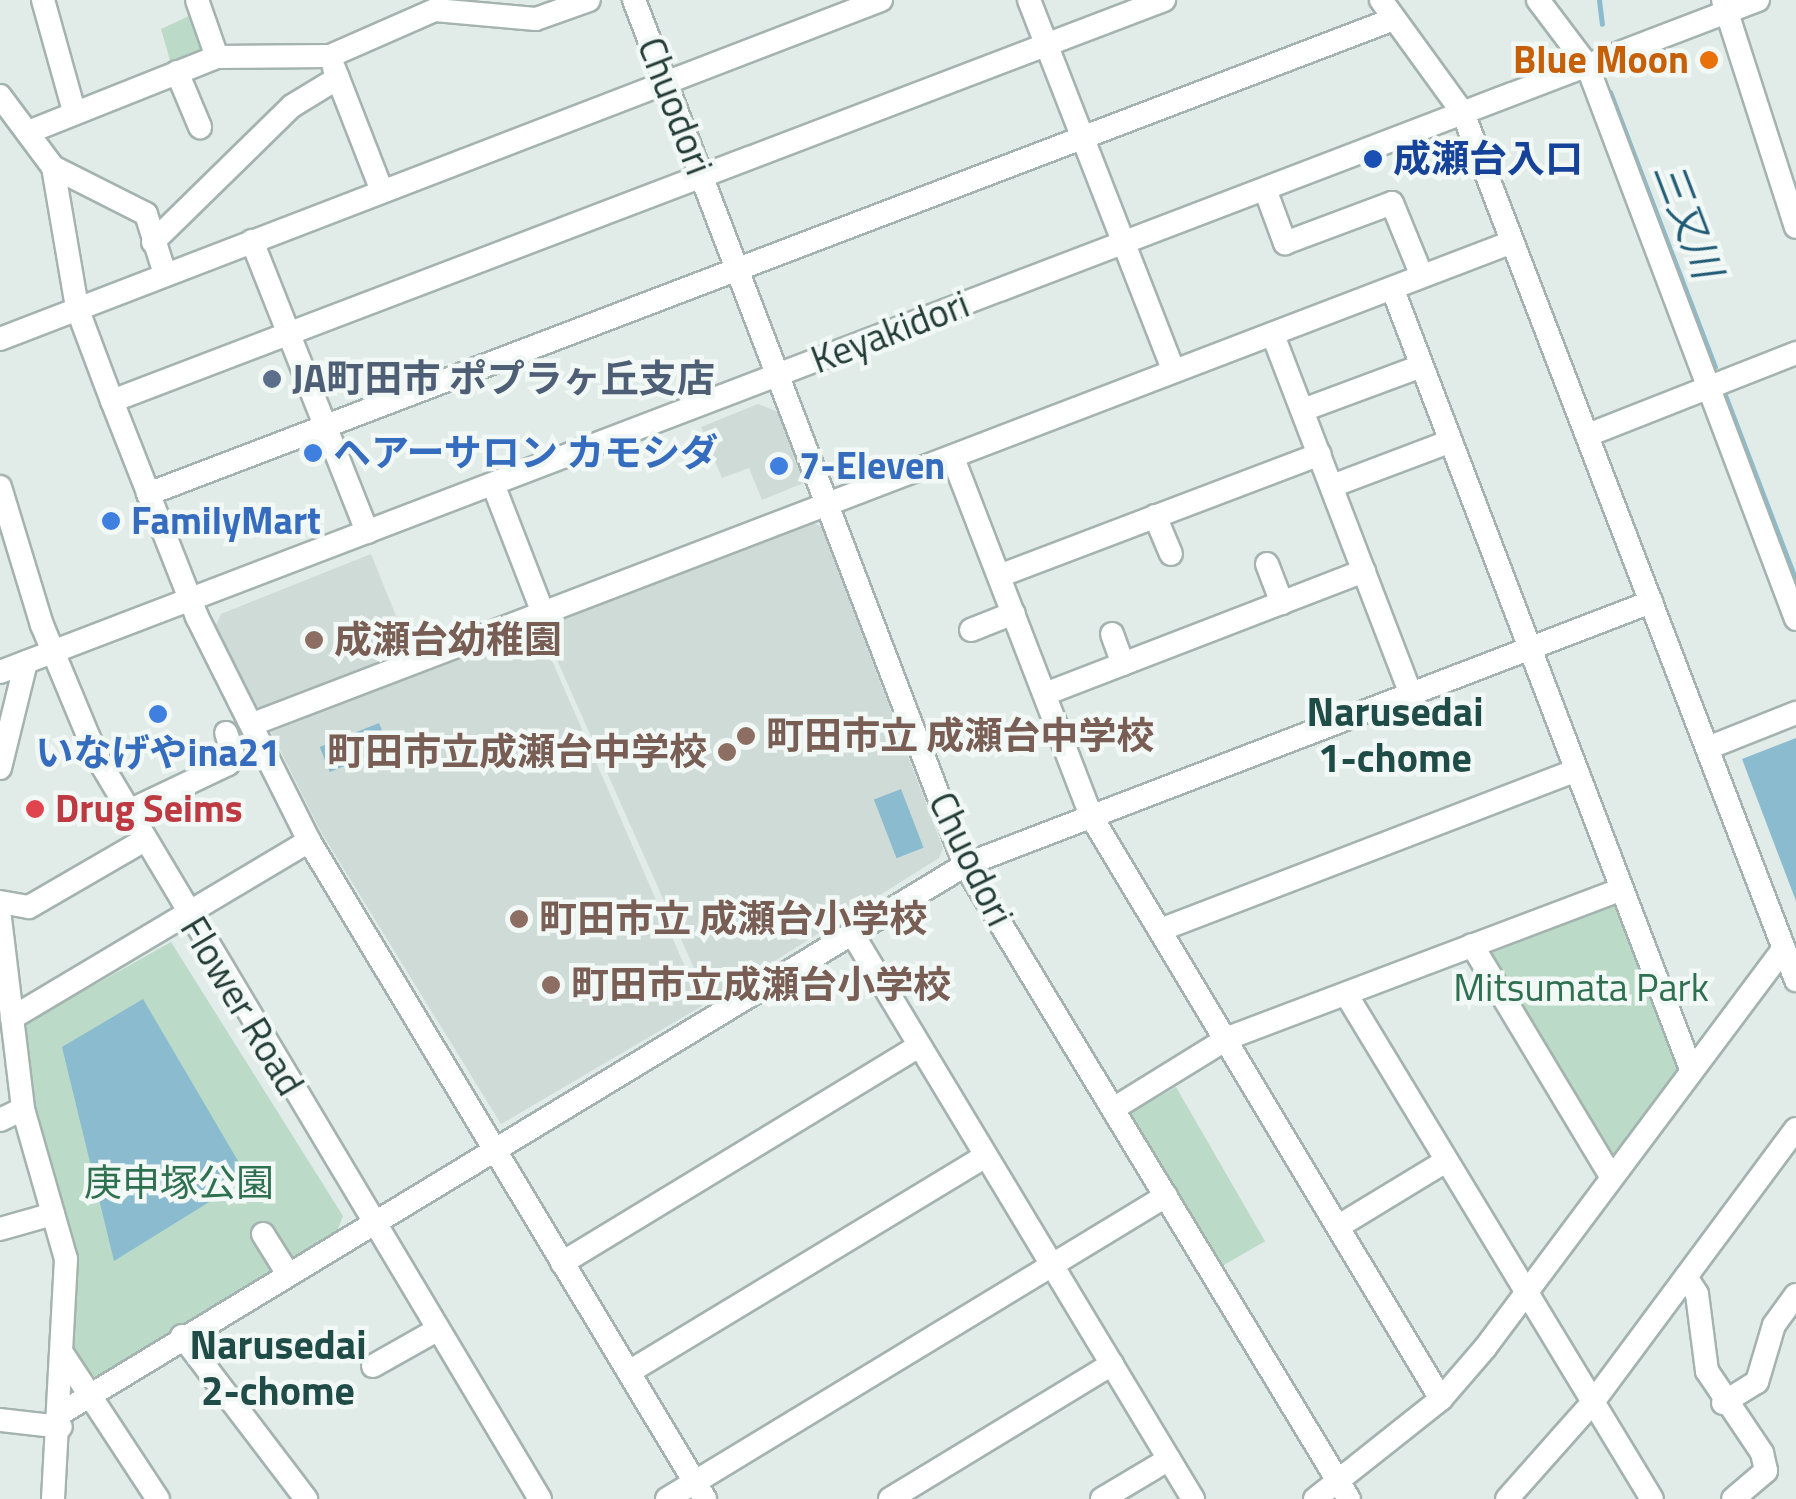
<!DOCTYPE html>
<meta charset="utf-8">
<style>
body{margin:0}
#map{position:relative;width:1796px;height:1499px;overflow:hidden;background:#e1ebe8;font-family:"Titillium Web","Noto Sans JP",sans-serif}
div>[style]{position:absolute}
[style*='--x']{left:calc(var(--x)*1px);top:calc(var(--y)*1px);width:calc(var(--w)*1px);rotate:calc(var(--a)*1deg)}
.built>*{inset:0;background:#cfdbd7}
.green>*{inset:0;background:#bbdbc8;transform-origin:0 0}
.water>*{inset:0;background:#8bbbce;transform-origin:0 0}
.stream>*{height:5px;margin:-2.5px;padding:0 2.5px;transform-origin:2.5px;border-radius:2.5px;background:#8bbbce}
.roads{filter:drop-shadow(2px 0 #a4b3af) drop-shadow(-2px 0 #a4b3af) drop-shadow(0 2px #a4b3af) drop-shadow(0 -2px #a4b3af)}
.minor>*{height:22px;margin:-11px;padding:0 11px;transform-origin:11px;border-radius:11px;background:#fff}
.dots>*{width:28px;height:28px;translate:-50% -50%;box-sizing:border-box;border:5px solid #f1f8f5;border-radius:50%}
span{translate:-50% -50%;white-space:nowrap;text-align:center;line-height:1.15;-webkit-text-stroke:9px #f1f8f5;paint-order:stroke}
.food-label{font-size:38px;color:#c56008;font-weight:700}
.right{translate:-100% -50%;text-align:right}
.street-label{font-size:38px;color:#223b37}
.transit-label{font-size:38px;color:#164399;font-weight:700}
.left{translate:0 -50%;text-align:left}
.service-label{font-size:38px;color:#4e5e75;font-weight:700}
.shop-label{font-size:38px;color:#366cbe;font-weight:700}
.education-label{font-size:38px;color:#785e54;font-weight:700}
.health-label{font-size:38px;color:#be3a42;font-weight:700}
.park-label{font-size:38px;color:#2e7050}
.water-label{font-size:40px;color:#1f5a74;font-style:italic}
.neighbourhood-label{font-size:40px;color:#1f4c47;font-weight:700}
</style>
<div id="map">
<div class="built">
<div style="clip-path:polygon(758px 404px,778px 412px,806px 482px,762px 500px,749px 468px,722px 478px,701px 427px)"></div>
<div style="clip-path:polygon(810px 522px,821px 526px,943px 848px,939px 858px,709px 1002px,541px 624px)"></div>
<div style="clip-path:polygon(371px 554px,411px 653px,264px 710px,256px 707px,215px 627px,221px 614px)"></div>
<div style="clip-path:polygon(537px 626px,702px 1006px,501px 1124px,321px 832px,271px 732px)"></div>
</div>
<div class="green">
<div style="clip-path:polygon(191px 15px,204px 43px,200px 53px,171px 64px,161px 29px)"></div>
<div style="clip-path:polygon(1619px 902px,1681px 1072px,1617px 1157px,1608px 1158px,1486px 955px)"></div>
<div style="clip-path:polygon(171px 942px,343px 1216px,337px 1231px,96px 1377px,85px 1371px,74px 1348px,75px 1261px,31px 1094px,23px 1032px,30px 1021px)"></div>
<div style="left:1176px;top:1087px;width:178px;height:52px;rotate:60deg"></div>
</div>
<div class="water">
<div style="left:379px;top:723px;width:27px;height:64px;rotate:68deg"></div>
<div style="clip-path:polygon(1796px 738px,1796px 901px,1742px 759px)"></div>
<div style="left:901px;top:789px;width:63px;height:29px;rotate:69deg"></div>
<div style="clip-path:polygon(143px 999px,248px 1178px,114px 1261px,62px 1047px)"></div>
</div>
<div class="stream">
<div style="--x:1599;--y:0;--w:24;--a:83"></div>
<div style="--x:1610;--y:92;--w:294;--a:69.1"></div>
<div style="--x:1725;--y:395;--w:199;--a:69.1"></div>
</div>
<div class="roads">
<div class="minor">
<div style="--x:43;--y:0;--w:115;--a:74.4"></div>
<div style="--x:197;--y:0;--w:60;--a:70.7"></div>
<div style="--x:634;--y:0;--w:926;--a:69.06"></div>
<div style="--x:965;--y:865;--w:741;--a:58.8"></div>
<div style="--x:1029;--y:0;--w:398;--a:68.7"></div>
<div style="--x:1381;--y:0;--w:140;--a:54"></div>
<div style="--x:1463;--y:113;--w:929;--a:68.99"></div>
<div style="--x:1538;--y:0;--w:81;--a:53"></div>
<div style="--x:1587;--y:65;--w:592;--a:69.33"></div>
<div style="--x:1723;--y:0;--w:238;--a:72.2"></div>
<div style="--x:334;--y:68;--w:132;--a:68.7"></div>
<div style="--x:177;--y:72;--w:60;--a:67.3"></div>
<div style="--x:0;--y:96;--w:89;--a:53.3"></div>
<div style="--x:53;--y:167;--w:143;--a:80.3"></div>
<div style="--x:77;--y:308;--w:99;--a:69.4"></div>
<div style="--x:112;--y:401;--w:232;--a:68.5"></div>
<div style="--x:197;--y:617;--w:250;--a:63.4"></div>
<div style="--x:309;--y:841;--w:768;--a:58.96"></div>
<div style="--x:31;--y:131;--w:200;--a:-21.7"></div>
<div style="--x:217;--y:57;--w:113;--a:-0.5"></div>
<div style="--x:330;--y:56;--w:115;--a:-23.7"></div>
<div style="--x:435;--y:10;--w:101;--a:5.1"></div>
<div style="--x:536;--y:19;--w:56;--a:-19.7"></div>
<div style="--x:53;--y:167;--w:104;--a:26.8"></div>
<div style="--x:146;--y:214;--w:63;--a:72.4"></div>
<div style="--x:1265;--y:189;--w:58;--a:69.7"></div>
<div style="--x:1285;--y:243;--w:114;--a:-20.5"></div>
<div style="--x:1392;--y:203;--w:79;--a:67.7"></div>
<div style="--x:252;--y:241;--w:313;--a:68.4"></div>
<div style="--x:153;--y:242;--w:194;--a:-44.4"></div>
<div style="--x:292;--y:106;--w:54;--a:-31.3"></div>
<div style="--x:1393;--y:290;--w:834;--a:69.07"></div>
<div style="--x:1273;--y:335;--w:382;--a:69"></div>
<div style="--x:0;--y:339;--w:944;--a:-21.05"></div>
<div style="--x:112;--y:401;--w:1126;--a:-20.87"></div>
<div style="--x:1303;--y:410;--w:126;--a:-20.4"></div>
<div style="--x:1588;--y:435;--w:224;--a:-21.5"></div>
<div style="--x:953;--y:458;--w:384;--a:68.9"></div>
<div style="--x:1091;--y:816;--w:680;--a:59.02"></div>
<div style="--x:493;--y:484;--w:138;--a:68.8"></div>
<div style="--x:1332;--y:486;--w:127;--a:-20.7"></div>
<div style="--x:0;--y:487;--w:144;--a:73.1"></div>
<div style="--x:42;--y:625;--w:143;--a:67.4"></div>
<div style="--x:97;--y:757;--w:864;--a:59.16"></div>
<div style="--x:148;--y:494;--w:1333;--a:-20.87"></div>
<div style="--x:1155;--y:516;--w:41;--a:67.2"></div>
<div style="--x:1267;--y:564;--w:42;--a:69"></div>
<div style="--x:999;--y:576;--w:343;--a:-20.8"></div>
<div style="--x:971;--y:630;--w:46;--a:-21.6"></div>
<div style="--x:1112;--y:634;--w:32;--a:70"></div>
<div style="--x:0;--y:672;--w:1882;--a:-20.92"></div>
<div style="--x:1045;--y:694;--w:342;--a:-21.1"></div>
<div style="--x:253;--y:724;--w:1348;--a:-20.95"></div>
<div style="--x:1708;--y:748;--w:95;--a:-21.7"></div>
<div style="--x:0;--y:768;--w:109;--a:-76.2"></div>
<div style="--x:127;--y:812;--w:112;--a:-25.4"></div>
<div style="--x:228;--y:764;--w:14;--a:-73"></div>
<div style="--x:232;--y:751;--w:19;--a:-108"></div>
<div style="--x:0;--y:902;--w:29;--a:10"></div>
<div style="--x:29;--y:907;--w:132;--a:-30.1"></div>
<div style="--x:0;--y:918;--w:192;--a:83.1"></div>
<div style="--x:23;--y:1109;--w:156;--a:74"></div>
<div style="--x:66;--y:1259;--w:240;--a:93.1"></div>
<div style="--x:1160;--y:930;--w:446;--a:-21"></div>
<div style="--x:852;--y:933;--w:661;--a:58.93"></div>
<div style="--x:1472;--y:945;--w:270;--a:59"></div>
<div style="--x:1346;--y:994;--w:590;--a:58.79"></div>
<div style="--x:12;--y:1018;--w:346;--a:-30.8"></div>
<div style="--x:1113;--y:1109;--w:135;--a:-31.7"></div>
<div style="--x:1228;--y:1038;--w:421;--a:-20.7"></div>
<div style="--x:0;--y:1120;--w:25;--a:-26"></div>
<div style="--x:1339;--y:1226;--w:125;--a:-31.3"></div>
<div style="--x:0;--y:1229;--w:55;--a:-15.8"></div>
<div style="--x:263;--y:1234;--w:47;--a:58"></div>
<div style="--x:562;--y:1263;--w:418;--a:-31.3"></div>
<div style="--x:1686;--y:1277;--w:20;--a:57"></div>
<div style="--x:1697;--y:1294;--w:78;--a:82.6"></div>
<div style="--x:1707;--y:1371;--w:99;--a:56.1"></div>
<div style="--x:1762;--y:1453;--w:18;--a:77"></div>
<div style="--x:1766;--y:1471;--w:43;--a:139.7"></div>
<div style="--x:182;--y:1336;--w:205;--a:52.7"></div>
<div style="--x:64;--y:1356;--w:171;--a:56.7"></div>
<div style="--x:373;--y:1366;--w:73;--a:-29.4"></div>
<div style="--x:629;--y:1372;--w:416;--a:-31.2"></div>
<div style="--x:1723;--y:1403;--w:40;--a:-32"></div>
<div style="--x:1757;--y:1382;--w:59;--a:-73.4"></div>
<div style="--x:1774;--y:1325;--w:37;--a:-54"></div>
<div style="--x:63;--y:1412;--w:1055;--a:-31.23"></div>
<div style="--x:965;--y:865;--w:735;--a:-20.98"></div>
<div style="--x:0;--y:1420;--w:61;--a:6.5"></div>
<div style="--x:667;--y:1499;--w:584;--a:-31.27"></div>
<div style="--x:890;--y:1499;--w:260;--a:-31.3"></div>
<div style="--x:1102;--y:1499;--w:78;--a:-30.8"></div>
<div style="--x:1315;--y:1499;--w:161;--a:-38.4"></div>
<div style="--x:1441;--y:1399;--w:67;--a:-49.2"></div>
<div style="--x:1485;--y:1348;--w:499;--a:-53.2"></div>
<div style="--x:1507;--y:1499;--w:130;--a:-48.4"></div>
<div style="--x:1593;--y:1402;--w:340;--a:-53.4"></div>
</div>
</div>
<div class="dots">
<div style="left:1709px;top:60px;background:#e8710a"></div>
<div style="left:1373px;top:159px;background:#1a4fb4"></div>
<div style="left:272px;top:379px;background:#5c6f8a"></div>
<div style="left:313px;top:453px;background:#3f7fe0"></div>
<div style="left:779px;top:466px;background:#3f7fe0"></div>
<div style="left:111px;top:521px;background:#3f7fe0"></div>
<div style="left:314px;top:640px;background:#8d6e63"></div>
<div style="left:158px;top:714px;background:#3f7fe0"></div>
<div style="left:746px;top:736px;background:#8d6e63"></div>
<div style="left:727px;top:752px;background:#8d6e63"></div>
<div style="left:35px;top:809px;background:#e0444e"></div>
<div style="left:519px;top:919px;background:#8d6e63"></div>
<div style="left:551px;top:985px;background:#8d6e63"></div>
</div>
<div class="food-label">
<span class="right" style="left:1689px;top:60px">Blue Moon</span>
</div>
<div class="street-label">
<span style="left:675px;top:106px;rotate:69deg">Chuodori</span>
<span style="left:890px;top:332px;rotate:-21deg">Keyakidori</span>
<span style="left:971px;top:859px;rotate:64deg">Chuodori</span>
<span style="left:242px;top:1006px;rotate:59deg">Flower Road</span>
</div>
<div class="transit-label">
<span class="left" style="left:1393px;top:159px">成瀬台入口</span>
</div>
<div class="service-label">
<span class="left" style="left:292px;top:379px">JA町田市 ポプラヶ丘支店</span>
</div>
<div class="shop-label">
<span class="left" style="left:333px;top:453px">ヘアーサロン カモシダ</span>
<span class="left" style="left:799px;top:466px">7-Eleven</span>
<span class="left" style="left:131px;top:521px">FamilyMart</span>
<span style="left:158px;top:753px">いなげやina21</span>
</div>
<div class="education-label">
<span class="left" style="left:334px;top:640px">成瀬台幼稚園</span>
<span class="left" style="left:766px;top:736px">町田市立 成瀬台中学校</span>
<span class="right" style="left:707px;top:752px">町田市立成瀬台中学校</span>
<span class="left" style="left:539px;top:919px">町田市立 成瀬台小学校</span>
<span class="left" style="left:571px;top:985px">町田市立成瀬台小学校</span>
</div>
<div class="health-label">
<span class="left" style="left:55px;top:809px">Drug Seims</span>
</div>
<div class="park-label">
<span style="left:1581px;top:988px">Mitsumata Park</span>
<span style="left:179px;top:1183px">庚申塚公園</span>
</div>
<div class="water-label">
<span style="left:1688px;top:220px;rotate:69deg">三又川</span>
</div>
<div class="neighbourhood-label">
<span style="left:1395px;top:735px">Narusedai<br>1-chome</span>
<span style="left:278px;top:1368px">Narusedai<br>2-chome</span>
</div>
</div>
